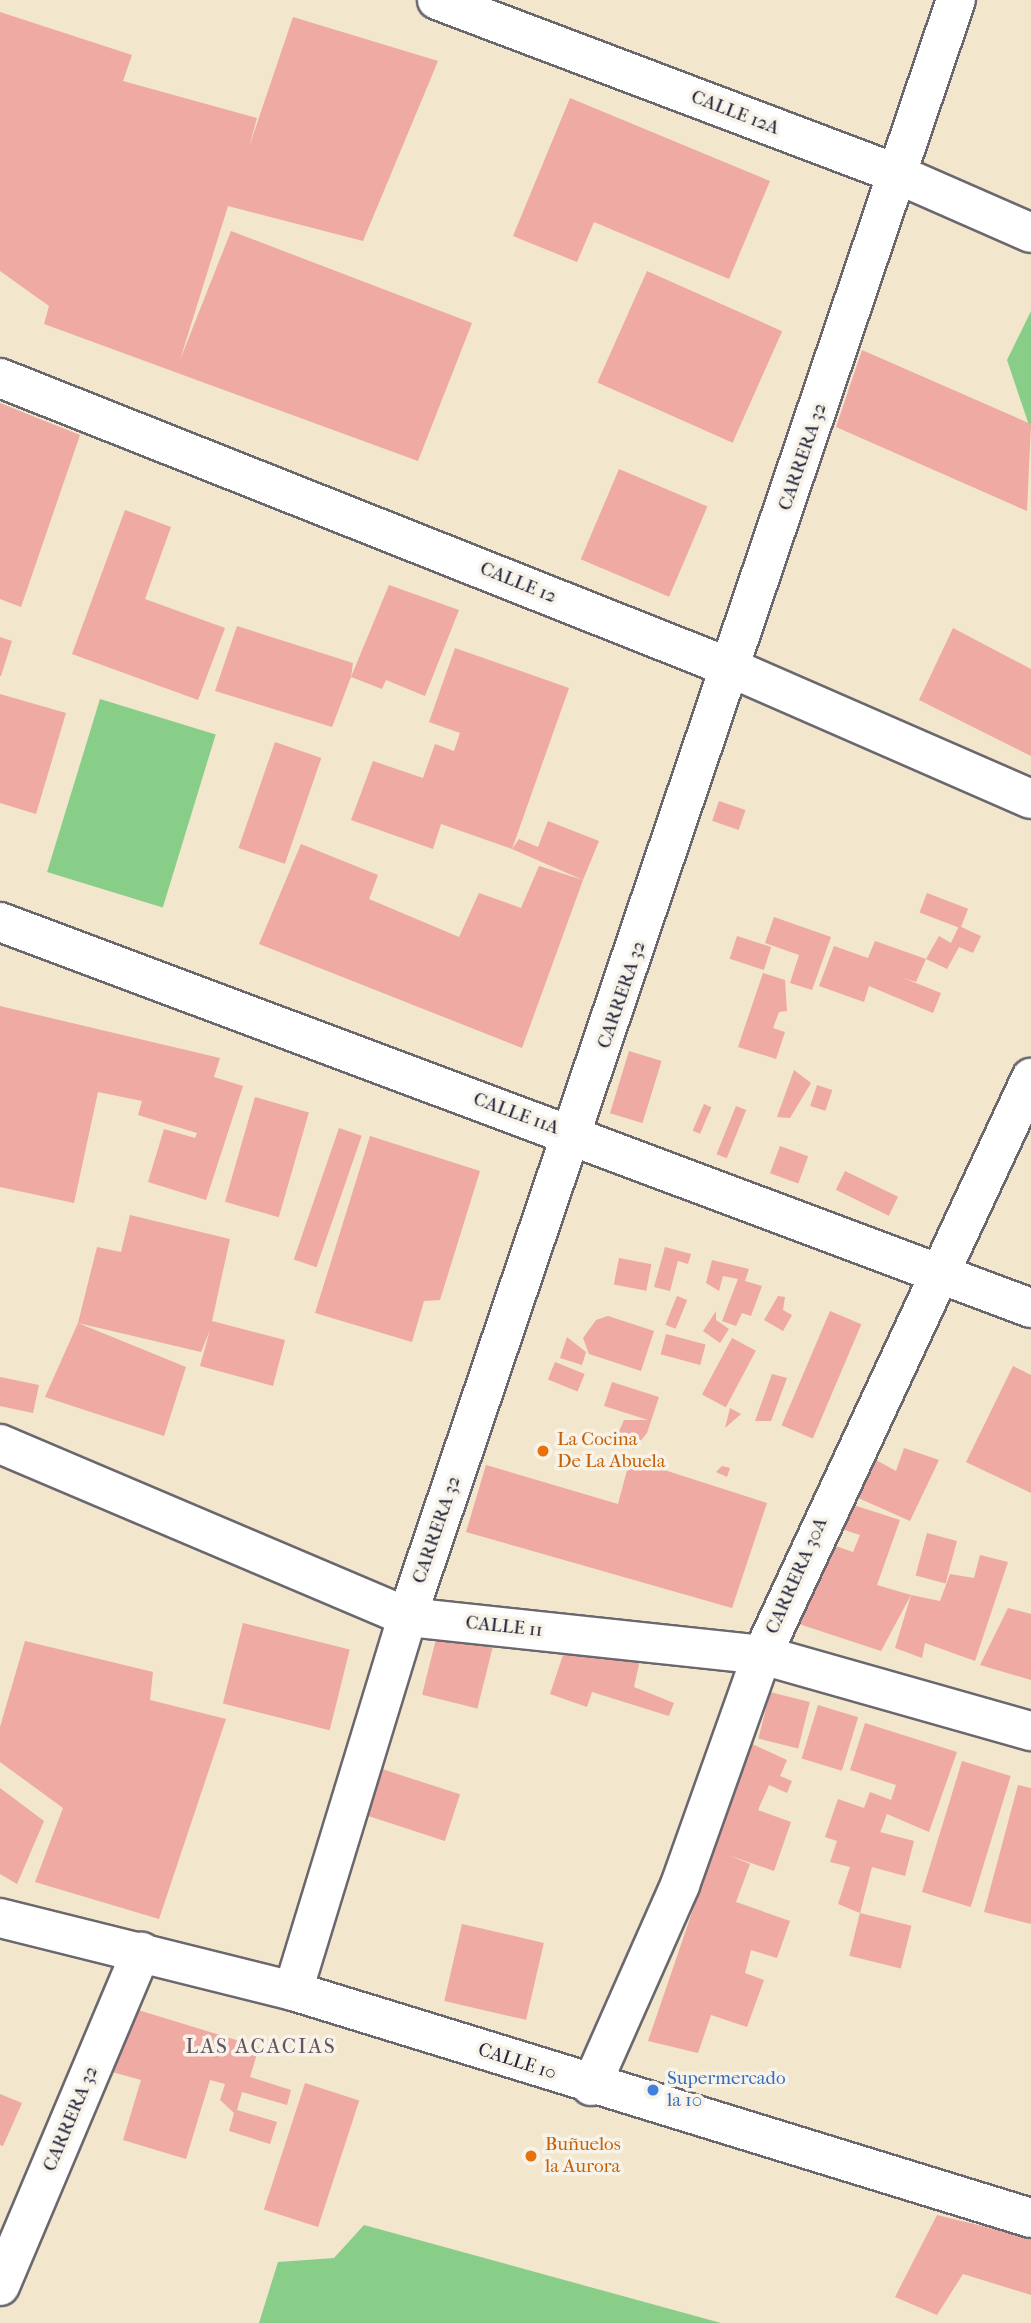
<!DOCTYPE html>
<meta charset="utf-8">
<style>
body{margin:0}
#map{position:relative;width:1031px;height:2323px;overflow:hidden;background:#f2e6cd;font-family:"IM FELL French Canon",serif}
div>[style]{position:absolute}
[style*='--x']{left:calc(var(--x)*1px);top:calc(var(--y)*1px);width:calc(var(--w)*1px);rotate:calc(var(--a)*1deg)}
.green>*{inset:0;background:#89ce88;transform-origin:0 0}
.building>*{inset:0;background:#eeaaa3;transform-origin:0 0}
.roads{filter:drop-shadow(2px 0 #6b676e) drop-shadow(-2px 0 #6b676e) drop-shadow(0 2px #6b676e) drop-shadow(0 -2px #6b676e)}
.street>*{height:38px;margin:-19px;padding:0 19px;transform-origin:19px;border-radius:19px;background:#fff}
.secondary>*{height:38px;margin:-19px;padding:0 19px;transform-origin:19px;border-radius:19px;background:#fff}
.dots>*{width:19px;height:19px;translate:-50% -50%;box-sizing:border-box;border:4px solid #f7f3e8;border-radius:50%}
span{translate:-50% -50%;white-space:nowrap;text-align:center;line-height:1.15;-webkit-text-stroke:7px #f7f3e8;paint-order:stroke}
.street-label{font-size:19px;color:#22223b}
.food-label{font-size:19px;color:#c56008}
.left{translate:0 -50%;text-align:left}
.shop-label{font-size:19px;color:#366cbe}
.neighbourhood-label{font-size:21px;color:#69525f;letter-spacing:2px}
</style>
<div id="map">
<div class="green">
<div style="clip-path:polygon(1031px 311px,1031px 431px,1007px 360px)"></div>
<div style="left:100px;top:699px;width:121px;height:181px;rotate:17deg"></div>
<div style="clip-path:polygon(364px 2225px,721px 2323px,259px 2323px,278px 2262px,334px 2258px)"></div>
</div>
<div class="building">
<div style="clip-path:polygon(0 12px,132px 55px,123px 81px,257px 118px,249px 147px,293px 17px,438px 61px,363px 241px,228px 206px,180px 360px,231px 231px,472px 323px,418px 461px,44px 324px,49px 306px,0 271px)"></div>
<div style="clip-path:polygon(570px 98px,770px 181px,729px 279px,594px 222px,577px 262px,513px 236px)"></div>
<div style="left:647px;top:271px;width:148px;height:122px;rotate:24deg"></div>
<div style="clip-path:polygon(862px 350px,1031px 424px,1027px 511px,836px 427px)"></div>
<div style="clip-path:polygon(0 403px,80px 435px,21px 607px,0 599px)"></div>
<div style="left:619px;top:469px;width:96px;height:98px;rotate:23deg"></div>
<div style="clip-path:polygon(125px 510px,171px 527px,145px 599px,225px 628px,198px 700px,72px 654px)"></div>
<div style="clip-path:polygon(389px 585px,459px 610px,425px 696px,386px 680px,382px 689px,351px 677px,332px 727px,215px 691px,237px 626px,353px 663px,351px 677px)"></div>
<div style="clip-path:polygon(953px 628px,1031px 669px,1031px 756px,919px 700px)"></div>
<div style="clip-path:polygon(0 637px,12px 641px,1px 676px,0 676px)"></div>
<div style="clip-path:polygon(455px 648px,569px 688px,512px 849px,441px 824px,433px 849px,351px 820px,373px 761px,423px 778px,435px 744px,454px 751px,460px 733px,429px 722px)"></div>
<div style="clip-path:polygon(0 694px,66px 713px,36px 814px,0 803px)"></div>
<div style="left:275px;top:742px;width:49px;height:112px;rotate:19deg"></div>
<div style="left:719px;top:801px;width:28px;height:21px;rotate:19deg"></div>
<div style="clip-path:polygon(548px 821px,599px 841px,583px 880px,512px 849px,519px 839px,538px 847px)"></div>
<div style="clip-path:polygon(301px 844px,378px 875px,369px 899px,459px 937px,479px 893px,521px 908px,539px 866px,583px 880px,522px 1048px,259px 944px)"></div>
<div style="left:927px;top:893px;width:44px;height:21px;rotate:21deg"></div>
<div style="clip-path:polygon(774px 917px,831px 937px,812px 990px,790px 983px,799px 955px,765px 943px)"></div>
<div style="clip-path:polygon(959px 926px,981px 936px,973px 953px,959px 947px,947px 969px,926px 959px,939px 936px,951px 943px)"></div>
<div style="left:737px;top:936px;width:36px;height:24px;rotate:18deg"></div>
<div style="clip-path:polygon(875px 941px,926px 959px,916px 982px,903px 978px,941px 993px,933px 1013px,869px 986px,864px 1002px,819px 986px,834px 946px,868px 958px)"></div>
<div style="clip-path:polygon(763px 973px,785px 980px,787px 1011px,779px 1012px,773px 1028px,785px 1032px,776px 1059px,738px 1047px)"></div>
<div style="clip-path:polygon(0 1006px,220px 1058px,214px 1077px,243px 1086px,206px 1200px,148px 1182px,164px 1129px,195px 1138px,197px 1133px,138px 1115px,142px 1101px,98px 1092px,74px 1203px,0 1187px)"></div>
<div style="left:629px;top:1051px;width:34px;height:65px;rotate:17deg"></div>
<div style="clip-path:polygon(794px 1070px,811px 1083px,790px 1118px,777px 1117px)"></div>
<div style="left:817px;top:1085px;width:16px;height:22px;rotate:18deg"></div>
<div style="left:255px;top:1097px;width:56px;height:109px;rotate:16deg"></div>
<div style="left:704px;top:1104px;width:8px;height:29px;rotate:23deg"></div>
<div style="left:736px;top:1106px;width:11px;height:52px;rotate:22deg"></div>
<div style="left:339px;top:1128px;width:24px;height:139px;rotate:19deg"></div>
<div style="clip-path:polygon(370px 1136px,480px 1171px,440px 1300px,424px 1301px,412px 1342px,315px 1313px)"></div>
<div style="left:780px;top:1146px;width:30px;height:29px;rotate:20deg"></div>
<div style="left:845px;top:1171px;width:59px;height:21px;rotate:26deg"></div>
<div style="clip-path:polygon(130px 1215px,230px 1239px,212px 1321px,285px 1340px,273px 1386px,200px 1366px,210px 1330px,201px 1352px,78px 1323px,97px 1247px,121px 1252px)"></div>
<div style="clip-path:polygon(665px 1247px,691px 1254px,688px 1264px,678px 1261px,670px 1291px,654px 1287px)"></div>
<div style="left:619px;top:1258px;width:33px;height:27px;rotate:11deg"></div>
<div style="clip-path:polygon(712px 1260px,749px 1269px,745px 1281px,762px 1286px,751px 1316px,742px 1313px,736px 1326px,722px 1321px,738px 1279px,723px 1276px,719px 1291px,706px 1283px)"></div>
<div style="left:677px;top:1296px;width:11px;height:31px;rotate:22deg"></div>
<div style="clip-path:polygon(778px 1296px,785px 1297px,783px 1310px,792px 1315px,783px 1331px,764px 1320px)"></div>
<div style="clip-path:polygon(716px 1311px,716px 1320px,729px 1329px,720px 1343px,703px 1331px)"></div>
<div style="left:830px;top:1311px;width:34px;height:124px;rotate:23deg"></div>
<div style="clip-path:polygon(608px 1316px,654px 1331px,641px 1371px,589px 1354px,583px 1338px,596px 1320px)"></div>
<div style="clip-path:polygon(78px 1323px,186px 1367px,164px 1436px,45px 1397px)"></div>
<div style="left:666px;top:1334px;width:41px;height:21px;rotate:15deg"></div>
<div style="clip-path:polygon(567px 1337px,586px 1352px,582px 1365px,560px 1358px)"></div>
<div style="left:732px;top:1338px;width:27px;height:64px;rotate:28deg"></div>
<div style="left:555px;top:1362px;width:32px;height:19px;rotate:22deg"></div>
<div style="clip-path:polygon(1013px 1366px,1031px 1375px,1031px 1493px,966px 1462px)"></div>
<div style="clip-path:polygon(772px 1374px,787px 1378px,771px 1421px,755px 1421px)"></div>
<div style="clip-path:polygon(0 1377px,39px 1385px,33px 1413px,0 1406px)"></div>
<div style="clip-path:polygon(612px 1382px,659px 1397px,647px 1433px,634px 1449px,615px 1440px,624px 1420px,648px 1420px,604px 1406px)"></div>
<div style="clip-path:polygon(730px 1408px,741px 1414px,725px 1428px)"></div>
<div style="clip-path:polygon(904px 1448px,939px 1460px,910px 1521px,847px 1493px,867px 1455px,896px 1471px)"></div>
<div style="clip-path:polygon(630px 1459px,767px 1503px,732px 1608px,466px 1532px,486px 1465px,618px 1504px)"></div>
<div style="clip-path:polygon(722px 1466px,730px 1468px,727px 1477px,716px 1472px)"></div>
<div style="clip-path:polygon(841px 1501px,900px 1520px,877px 1585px,911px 1595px,881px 1651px,799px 1624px,833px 1545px,853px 1552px,860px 1535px,832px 1526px)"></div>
<div style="left:927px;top:1533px;width:31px;height:44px;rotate:15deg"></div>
<div style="clip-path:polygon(980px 1555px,1008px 1562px,975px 1661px,925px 1643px,922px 1658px,895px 1648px,911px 1595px,940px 1601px,950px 1574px,974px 1578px)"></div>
<div style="clip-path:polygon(1008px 1608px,1031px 1614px,1031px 1680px,980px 1665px)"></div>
<div style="left:243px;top:1623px;width:110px;height:83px;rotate:14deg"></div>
<div style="left:440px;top:1623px;width:57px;height:74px;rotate:14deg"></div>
<div style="clip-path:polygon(569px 1637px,641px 1655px,634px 1687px,674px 1703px,669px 1716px,592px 1692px,587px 1707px,550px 1694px)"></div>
<div style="clip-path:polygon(25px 1641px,153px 1672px,150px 1700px,226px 1719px,159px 1919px,35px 1882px,63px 1808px,0 1762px,0 1727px)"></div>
<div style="left:770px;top:1692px;width:41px;height:48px;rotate:14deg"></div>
<div style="left:818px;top:1705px;width:42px;height:56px;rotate:17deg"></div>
<div style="clip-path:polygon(865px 1723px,957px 1752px,929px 1832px,887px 1814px,877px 1841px,880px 1832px,914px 1841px,905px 1876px,872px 1867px,860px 1913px,838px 1904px,850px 1867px,830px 1862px,837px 1841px,825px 1837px,838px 1799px,864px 1808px,870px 1792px,891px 1800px,896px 1785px,850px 1770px)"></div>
<div style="clip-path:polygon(750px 1743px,787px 1760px,780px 1776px,792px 1781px,787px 1793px,769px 1785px,758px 1810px,791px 1822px,774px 1871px,728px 1855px,750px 1864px,736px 1902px,790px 1921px,777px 1958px,751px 1950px,745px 1973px,764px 1980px,747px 2027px,711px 2015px,698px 2053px,648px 2041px)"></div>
<div style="left:962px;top:1761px;width:51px;height:137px;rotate:17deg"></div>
<div style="left:382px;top:1769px;width:82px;height:49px;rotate:18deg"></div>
<div style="clip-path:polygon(1018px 1785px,1031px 1788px,1031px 1924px,984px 1912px)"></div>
<div style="clip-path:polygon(0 1788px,44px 1821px,17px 1884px,0 1874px)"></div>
<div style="left:860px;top:1913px;width:53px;height:44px;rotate:14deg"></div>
<div style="left:462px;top:1924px;width:84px;height:79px;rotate:13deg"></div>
<div style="clip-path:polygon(125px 2006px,259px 2047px,250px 2077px,291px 2090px,287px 2105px,242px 2092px,237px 2110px,277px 2122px,270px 2144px,229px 2131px,234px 2113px,220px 2100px,225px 2084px,210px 2080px,186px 2159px,123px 2140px,141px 2080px,105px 2070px)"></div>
<div style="left:305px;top:2083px;width:57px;height:133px;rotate:18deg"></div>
<div style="clip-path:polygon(0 2094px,22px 2103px,3px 2146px,0 2145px)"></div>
<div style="clip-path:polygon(937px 2215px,1031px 2238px,1031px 2295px,963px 2274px,937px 2315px,895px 2297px)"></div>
</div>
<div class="roads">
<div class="street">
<div style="--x:437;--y:0;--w:494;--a:20.7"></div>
<div style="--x:899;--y:175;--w:144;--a:23.7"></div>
<div style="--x:0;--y:378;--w:786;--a:21.64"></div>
<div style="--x:731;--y:668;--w:327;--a:23.6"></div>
<div style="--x:0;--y:922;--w:1101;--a:20.53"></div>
<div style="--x:293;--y:1991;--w:391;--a:-73"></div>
<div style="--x:407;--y:1617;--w:1708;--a:-71.25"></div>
<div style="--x:591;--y:2086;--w:220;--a:-66.1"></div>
<div style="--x:680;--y:1885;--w:244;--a:-70.4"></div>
<div style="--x:762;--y:1655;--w:637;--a:-65"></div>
<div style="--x:0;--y:2286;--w:363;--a:-67.1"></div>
</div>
<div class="secondary">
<div style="--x:0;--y:1444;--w:442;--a:23"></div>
<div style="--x:407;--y:1617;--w:357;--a:6.1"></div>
<div style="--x:762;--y:1655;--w:280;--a:15.8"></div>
<div style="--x:0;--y:1918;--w:302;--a:14"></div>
<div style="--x:293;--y:1991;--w:772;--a:17.1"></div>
</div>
</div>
<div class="dots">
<div style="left:543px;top:1451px;background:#e8710a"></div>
<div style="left:653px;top:2090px;background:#3f7fe0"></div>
<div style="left:531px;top:2156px;background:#e8710a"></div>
</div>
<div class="street-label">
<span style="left:735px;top:113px;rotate:21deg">CALLE 12A</span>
<span style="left:803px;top:457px;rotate:-71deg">CARRERA 32</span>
<span style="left:518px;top:583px;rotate:22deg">CALLE 12</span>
<span style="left:622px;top:995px;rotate:-71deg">CARRERA 32</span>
<span style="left:516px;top:1114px;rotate:20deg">CALLE 11A</span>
<span style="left:437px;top:1530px;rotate:-71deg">CARRERA 32</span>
<span style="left:797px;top:1576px;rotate:-66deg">CARRERA 30A</span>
<span style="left:504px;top:1627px;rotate:6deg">CALLE 11</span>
<span style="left:517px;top:2062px;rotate:18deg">CALLE 10</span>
<span style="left:71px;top:2119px;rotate:-67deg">CARRERA 32</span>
</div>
<div class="food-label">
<span class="left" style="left:557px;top:1451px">La Cocina<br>De La Abuela</span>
<span class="left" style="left:545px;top:2156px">Buñuelos<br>la Aurora</span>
</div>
<div class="shop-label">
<span class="left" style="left:667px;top:2090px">Supermercado<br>la 10</span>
</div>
<div class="neighbourhood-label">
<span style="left:261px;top:2046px">LAS ACACIAS</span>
</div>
</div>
